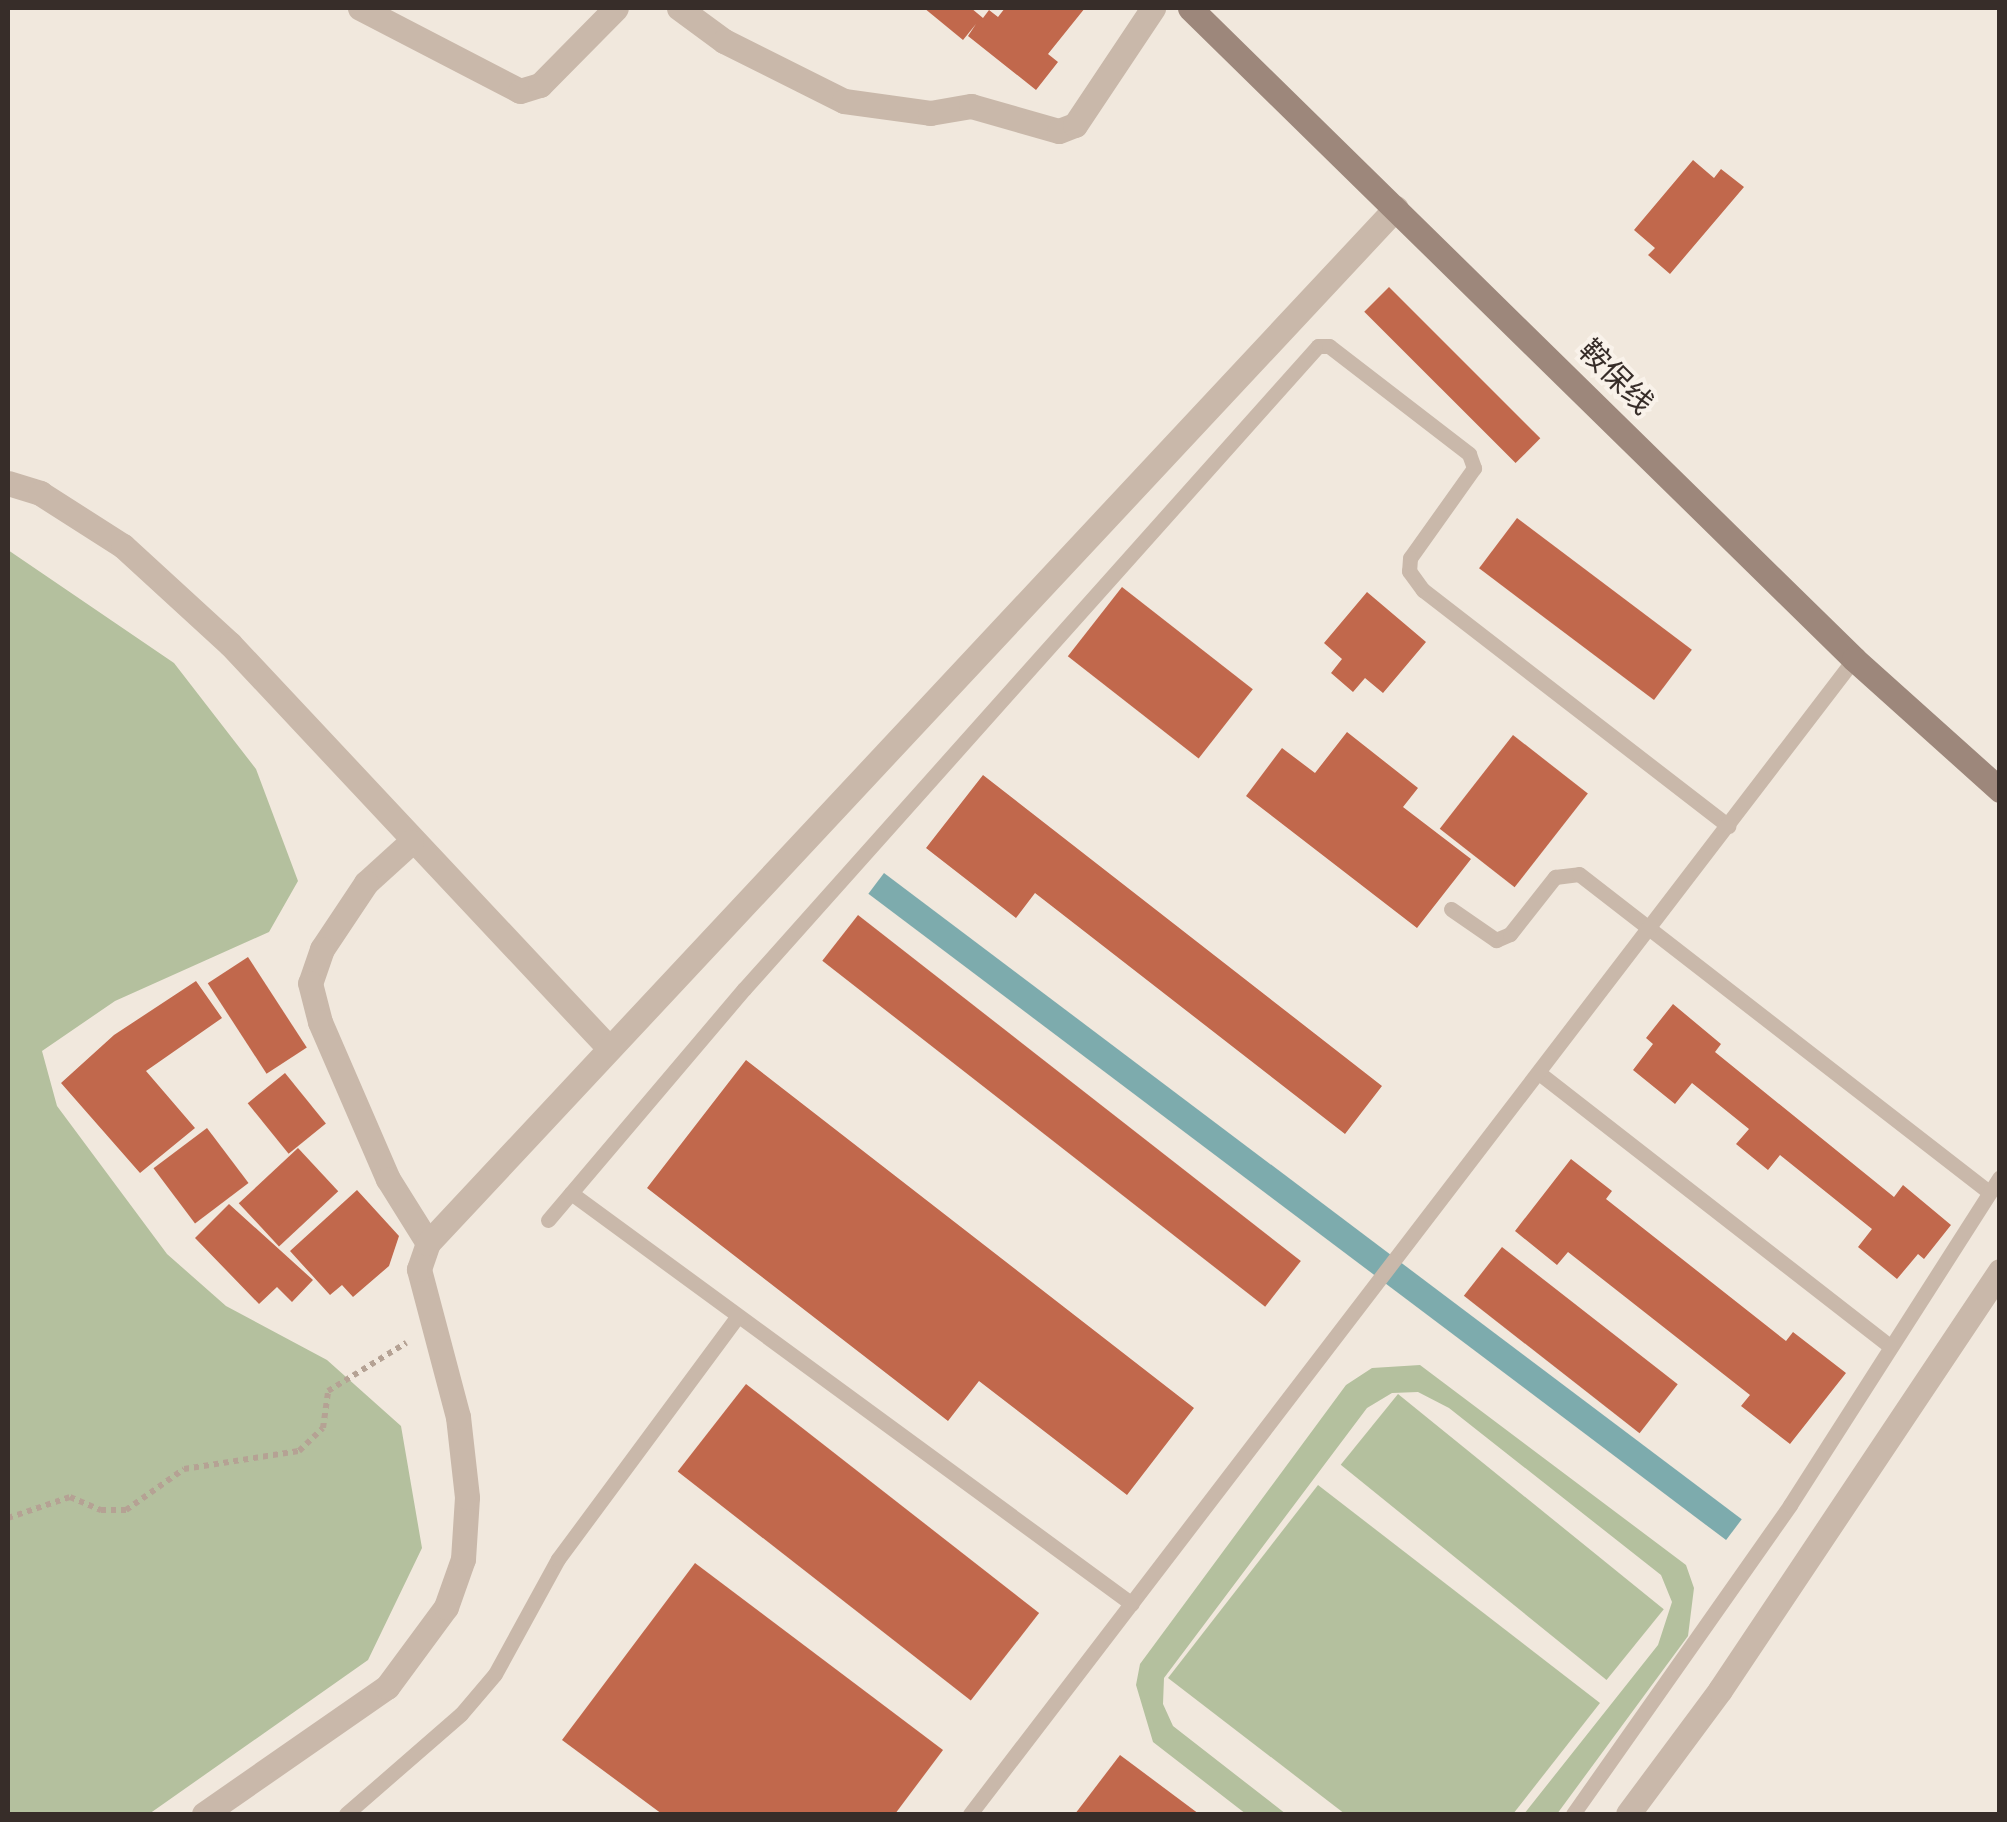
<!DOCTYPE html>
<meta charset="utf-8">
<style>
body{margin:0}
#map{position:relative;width:2007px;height:1822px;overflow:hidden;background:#f1e8dd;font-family:Signika,"Noto Sans SC",sans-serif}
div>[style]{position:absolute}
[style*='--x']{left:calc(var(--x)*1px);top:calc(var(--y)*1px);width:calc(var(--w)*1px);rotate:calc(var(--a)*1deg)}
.green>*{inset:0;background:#b4c09e;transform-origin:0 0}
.water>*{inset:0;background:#7dabad;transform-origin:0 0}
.building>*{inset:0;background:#c1684c;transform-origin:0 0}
.path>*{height:6px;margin-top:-3px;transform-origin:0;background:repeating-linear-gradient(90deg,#b5a294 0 5px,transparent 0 10px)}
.service>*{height:15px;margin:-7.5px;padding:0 7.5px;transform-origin:7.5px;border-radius:7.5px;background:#c9b8aa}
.minor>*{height:25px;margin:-12.5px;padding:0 12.5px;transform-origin:12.5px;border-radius:12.5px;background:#c9b8aa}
.secondary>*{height:25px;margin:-12.5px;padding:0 12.5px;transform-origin:12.5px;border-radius:12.5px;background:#9d877b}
span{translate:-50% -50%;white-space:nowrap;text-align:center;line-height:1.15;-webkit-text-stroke:8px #f9f2ea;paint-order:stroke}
.street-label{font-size:30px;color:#372d29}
.frame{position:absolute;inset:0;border:10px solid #372d29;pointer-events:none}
</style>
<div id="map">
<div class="green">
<div style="clip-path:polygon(8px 550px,174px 663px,256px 769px,298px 881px,269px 932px,115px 1001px,42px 1051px,57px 1106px,167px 1254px,226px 1306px,327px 1360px,401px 1426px,422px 1548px,368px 1660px,149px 1814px,8px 1814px)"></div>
<div style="clip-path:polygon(1420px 1365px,1686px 1565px,1694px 1588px,1688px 1636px,1557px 1814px,1524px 1814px,1658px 1645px,1672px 1602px,1661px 1575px,1449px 1408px,1418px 1392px,1392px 1393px,1367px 1408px,1164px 1678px,1163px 1704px,1173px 1726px,1286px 1814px,1246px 1814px,1153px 1742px,1136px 1685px,1140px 1664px,1346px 1385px,1372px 1368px)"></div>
<div style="left:1398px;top:1394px;width:342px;height:91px;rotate:39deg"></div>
<div style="clip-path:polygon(1318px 1485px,1600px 1703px,1513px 1814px,1345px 1814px,1168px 1678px)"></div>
</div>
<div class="water">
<div style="left:884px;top:873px;width:1074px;height:26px;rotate:37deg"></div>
</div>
<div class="building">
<div style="clip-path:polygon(924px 8px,971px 8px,983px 18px,989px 10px,998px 17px,1005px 8px,1085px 8px,1048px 54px,1058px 62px,1036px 90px,968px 36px,976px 24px,963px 40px)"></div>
<div style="clip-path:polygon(1693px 160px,1714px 178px,1721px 169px,1744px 187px,1670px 274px,1648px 255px,1655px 248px,1634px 230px)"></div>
<div style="left:1389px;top:287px;width:214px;height:35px;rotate:45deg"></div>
<div style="left:1517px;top:518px;width:219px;height:63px;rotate:37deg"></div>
<div style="left:1122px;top:587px;width:166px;height:88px;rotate:38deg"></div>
<div style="clip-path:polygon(1367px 592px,1426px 642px,1383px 693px,1365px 678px,1353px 692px,1331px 673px,1342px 659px,1324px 643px)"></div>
<div style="clip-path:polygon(1347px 732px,1418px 788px,1403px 807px,1471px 859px,1417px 928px,1246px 796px,1282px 748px,1315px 773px)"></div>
<div style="left:1513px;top:735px;width:95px;height:119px;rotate:38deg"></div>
<div style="clip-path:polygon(983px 775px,1382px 1086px,1345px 1134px,1035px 893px,1016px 918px,926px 848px)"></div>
<div style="left:858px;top:915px;width:562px;height:58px;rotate:38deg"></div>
<div style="left:248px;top:957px;width:108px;height:48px;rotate:57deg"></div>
<div style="clip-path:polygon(196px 981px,222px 1018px,146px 1071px,195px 1128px,140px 1173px,61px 1083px,114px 1035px)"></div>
<div style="clip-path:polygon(1673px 1004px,1721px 1044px,1715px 1052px,1894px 1197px,1903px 1185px,1951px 1225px,1924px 1259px,1918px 1254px,1897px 1279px,1858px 1247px,1872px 1229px,1780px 1155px,1768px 1170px,1736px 1144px,1749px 1129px,1692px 1083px,1675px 1104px,1633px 1070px,1653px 1044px,1646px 1038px)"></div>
<div style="clip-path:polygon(746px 1060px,1194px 1408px,1127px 1495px,979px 1381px,948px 1421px,647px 1188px)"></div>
<div style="left:285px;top:1073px;width:65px;height:48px;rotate:51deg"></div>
<div style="left:207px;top:1128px;width:69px;height:67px;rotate:53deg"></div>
<div style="left:298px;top:1148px;width:59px;height:81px;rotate:47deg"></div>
<div style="clip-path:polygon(1571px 1159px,1612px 1191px,1606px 1199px,1786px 1341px,1793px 1332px,1846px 1373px,1790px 1444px,1741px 1406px,1750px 1395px,1568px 1252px,1557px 1265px,1515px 1231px)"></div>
<div style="clip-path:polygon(357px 1190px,399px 1236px,389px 1266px,353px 1297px,342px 1285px,330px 1295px,290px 1251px)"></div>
<div style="clip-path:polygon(229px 1204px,313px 1280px,292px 1302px,277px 1287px,259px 1304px,195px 1238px)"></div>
<div style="left:1502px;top:1247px;width:223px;height:62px;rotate:38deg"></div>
<div style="left:746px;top:1384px;width:372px;height:111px;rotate:38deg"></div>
<div style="clip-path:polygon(695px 1563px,943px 1750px,895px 1814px,662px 1814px,562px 1740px)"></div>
<div style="clip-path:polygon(1120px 1755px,1199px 1814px,1075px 1814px)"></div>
</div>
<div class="path">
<div style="--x:8;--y:1518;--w:65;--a:-18.7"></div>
<div style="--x:70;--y:1497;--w:34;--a:23"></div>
<div style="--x:101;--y:1510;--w:25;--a:0"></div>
<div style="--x:126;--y:1510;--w:71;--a:-35.3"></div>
<div style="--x:184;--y:1469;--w:116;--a:-8.9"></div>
<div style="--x:299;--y:1451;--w:33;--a:-44"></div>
<div style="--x:323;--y:1428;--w:37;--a:-82"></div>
<div style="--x:328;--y:1391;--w:92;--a:-31.6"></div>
</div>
<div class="service">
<div style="--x:1451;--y:909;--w:55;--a:34.6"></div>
<div style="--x:1496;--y:940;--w:15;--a:-23"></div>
<div style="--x:1510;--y:934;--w:73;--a:-51.7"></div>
<div style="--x:1555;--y:877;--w:24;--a:-7"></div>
<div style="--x:1579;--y:874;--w:519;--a:37.8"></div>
<div style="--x:1539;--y:1073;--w:443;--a:37.9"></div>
<div style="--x:571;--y:1193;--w:695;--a:36.23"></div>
<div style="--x:548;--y:1220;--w:303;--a:-49.7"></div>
<div style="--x:744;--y:989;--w:862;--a:-48.25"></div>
<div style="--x:1318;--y:346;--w:11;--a:0"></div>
<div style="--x:1329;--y:346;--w:177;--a:37.6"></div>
<div style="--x:1469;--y:454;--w:15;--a:70"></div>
<div style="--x:1474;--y:468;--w:110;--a:125.4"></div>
<div style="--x:1410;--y:558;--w:13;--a:94"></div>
<div style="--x:1409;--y:571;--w:24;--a:54"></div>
<div style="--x:1423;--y:590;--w:386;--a:37.7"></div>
<div style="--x:346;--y:1814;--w:152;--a:-41"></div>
<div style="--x:461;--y:1714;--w:52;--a:-49.6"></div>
<div style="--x:495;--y:1674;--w:131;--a:-61.3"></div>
<div style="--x:558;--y:1559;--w:302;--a:-53.5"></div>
<div style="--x:970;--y:1814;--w:1454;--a:-52.57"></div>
<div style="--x:1573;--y:1814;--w:378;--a:-54.9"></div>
<div style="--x:1790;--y:1505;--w:389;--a:-57.4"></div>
</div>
<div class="minor">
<div style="--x:360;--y:8;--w:180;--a:27.4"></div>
<div style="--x:520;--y:91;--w:21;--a:-17"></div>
<div style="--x:540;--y:85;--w:108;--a:-45.4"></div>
<div style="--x:679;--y:8;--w:56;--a:36.3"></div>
<div style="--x:724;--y:41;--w:134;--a:26.6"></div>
<div style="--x:844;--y:101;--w:87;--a:7.9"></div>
<div style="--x:930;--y:113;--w:42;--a:-9.7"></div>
<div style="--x:971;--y:106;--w:91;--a:15.9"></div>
<div style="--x:1059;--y:131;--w:17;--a:-21"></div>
<div style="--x:1075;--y:125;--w:141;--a:-56.3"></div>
<div style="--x:8;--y:483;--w:34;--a:17"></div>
<div style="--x:40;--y:493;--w:98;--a:32.6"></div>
<div style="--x:123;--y:546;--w:145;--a:42.5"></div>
<div style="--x:230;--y:644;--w:553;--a:46.83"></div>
<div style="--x:411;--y:842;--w:61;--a:137.7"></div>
<div style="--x:366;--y:883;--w:79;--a:123.7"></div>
<div style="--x:322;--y:949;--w:36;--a:109"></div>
<div style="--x:310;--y:983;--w:40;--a:75.6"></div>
<div style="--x:320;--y:1022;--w:171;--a:66.6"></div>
<div style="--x:388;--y:1179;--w:75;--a:58"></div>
<div style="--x:204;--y:1814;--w:223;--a:-34.8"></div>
<div style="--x:387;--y:1687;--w:99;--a:-53.6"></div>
<div style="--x:446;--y:1607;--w:51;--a:-70.5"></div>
<div style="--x:463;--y:1559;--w:62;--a:-86.3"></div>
<div style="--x:467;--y:1497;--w:81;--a:-96.4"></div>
<div style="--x:458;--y:1417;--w:153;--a:-104.8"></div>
<div style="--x:419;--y:1269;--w:28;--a:-71"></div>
<div style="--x:428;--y:1243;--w:1417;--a:-46.92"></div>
<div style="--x:1628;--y:1814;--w:154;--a:-53.4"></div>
<div style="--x:1720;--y:1690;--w:504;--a:-56.25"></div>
</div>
<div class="secondary">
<div style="--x:1190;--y:8;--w:930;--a:44.43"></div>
<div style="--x:1854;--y:659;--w:196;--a:41.9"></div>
</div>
<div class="street-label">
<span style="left:1615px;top:378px;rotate:45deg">鞍保线</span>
</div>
<div class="frame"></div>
</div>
